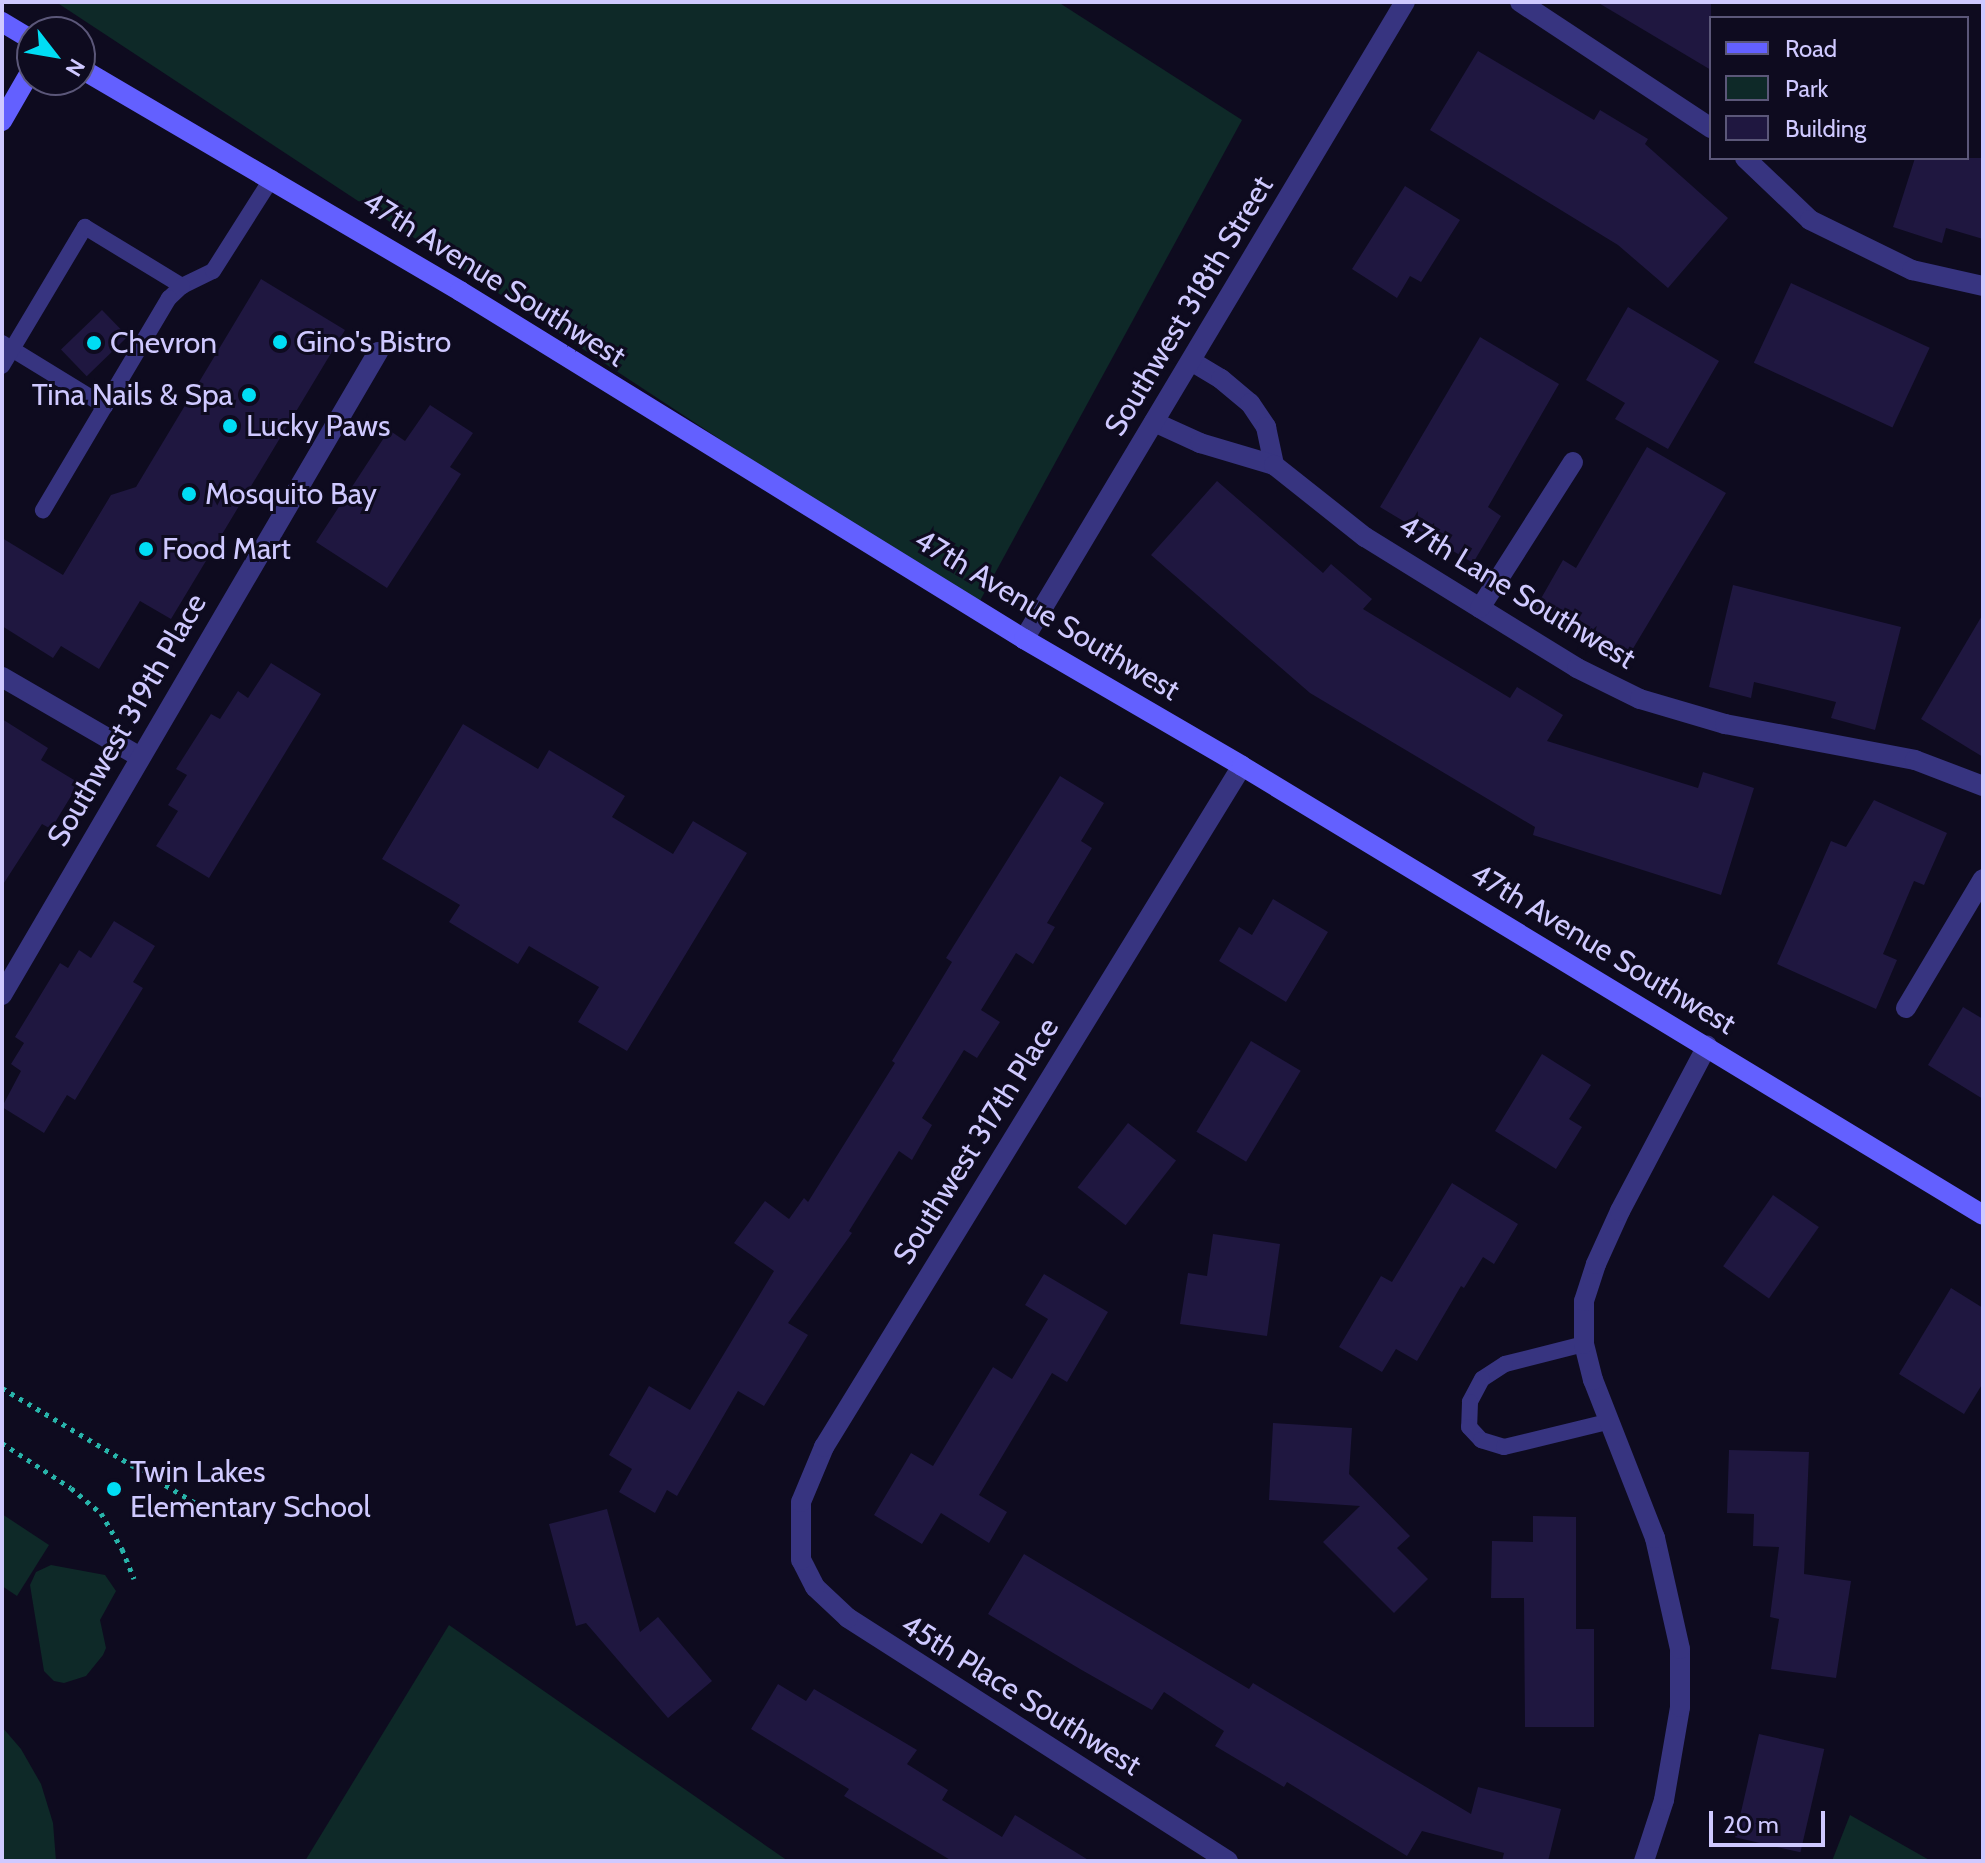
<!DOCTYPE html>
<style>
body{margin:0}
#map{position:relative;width:1985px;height:1863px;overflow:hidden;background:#0e0b1f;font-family:Cabin,sans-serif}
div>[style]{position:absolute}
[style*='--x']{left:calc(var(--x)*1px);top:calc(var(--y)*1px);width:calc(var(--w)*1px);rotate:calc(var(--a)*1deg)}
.green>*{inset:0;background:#0e2928}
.building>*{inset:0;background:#1f1740;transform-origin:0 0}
.path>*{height:5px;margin-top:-2.5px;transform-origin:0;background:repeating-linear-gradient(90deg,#28b4aa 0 4px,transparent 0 10px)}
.service>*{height:16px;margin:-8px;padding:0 8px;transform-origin:8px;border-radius:8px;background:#373480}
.minor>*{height:20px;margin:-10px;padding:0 10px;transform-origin:10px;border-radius:10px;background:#373480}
.secondary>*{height:20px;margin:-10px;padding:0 10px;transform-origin:10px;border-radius:10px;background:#6360ff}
.dots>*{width:22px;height:22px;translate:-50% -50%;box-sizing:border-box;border:4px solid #0e0b1f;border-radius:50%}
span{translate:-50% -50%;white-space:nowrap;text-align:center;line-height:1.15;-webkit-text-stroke:6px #0e0b1f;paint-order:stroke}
.street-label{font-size:30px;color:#cfc9ff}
.poi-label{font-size:30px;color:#cfc9ff}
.left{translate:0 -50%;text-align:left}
.right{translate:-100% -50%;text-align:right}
.frame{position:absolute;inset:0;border:4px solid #cfc9ff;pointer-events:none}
.legend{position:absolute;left:1709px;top:16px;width:260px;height:144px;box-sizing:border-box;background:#0e0b1f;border:2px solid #5b5779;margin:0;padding:10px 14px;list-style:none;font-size:24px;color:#cfc9ff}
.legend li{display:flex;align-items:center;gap:16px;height:40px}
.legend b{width:40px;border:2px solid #5b5779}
.north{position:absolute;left:16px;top:16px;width:80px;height:80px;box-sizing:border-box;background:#0e0b1f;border:2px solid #5b5779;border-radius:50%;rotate:121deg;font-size:22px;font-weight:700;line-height:32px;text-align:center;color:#cfc9ff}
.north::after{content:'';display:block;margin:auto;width:28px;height:36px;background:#00ddf4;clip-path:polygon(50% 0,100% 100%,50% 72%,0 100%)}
.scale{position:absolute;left:1709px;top:1811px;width:116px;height:36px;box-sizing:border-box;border:4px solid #cfc9ff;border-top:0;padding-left:10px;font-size:24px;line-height:28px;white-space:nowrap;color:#cfc9ff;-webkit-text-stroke:6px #0e0b1f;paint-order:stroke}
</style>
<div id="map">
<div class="green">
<div style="clip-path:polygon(56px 2px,1058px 2px,1242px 120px,976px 608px)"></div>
<div style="clip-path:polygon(2px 1514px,49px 1545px,17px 1596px,2px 1586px)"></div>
<div style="clip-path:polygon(51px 1565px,105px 1575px,116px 1591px,100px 1620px,106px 1648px,103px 1655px,86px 1676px,64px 1683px,54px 1681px,44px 1671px,30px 1585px,36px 1572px)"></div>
<div style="clip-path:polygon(449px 1625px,788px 1861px,305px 1861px)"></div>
<div style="clip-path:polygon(2px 1727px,21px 1749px,41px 1784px,53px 1823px,56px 1861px,2px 1861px)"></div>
<div style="clip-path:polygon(1850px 1815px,1931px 1861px,1832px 1861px)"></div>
</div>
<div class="building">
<div style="clip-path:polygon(1597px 2px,1711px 2px,1711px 70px)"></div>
<div style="clip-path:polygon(1478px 51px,1594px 120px,1600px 110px,1648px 139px,1645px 144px,1728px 218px,1668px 288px,1618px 245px,1430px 130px)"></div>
<div style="clip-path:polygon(1915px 158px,1983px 158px,1983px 239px,1946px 228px,1942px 243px,1893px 227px)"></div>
<div style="clip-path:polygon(1405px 186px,1460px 220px,1421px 282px,1410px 276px,1397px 298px,1352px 269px)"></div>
<div style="clip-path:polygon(261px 279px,345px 330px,171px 619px,140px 601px,99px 669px,61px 646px,53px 658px,2px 626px,2px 538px,63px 575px,111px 495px,136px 487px)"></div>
<div style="left:1791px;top:283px;width:153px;height:88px;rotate:25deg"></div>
<div style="clip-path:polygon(1628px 307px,1719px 361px,1668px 449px,1615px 419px,1625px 403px,1586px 380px)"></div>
<div style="left:102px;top:310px;width:37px;height:57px;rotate:46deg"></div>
<div style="clip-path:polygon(1480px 337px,1559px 384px,1488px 507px,1501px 516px,1473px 563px,1380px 507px)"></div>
<div style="clip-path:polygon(430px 405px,473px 433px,450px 467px,461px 474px,387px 588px,316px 542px,389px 430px,405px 441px)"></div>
<div style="clip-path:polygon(1647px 447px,1726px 493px,1625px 662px,1535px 609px,1563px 560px,1576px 568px)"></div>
<div style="clip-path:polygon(1217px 481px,1323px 573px,1331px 564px,1372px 599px,1363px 609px,1510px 698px,1517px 687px,1563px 715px,1547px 741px,1698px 788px,1703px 772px,1754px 788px,1721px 895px,1533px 835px,1535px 827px,1310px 693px,1151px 555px)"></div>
<div style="clip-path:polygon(1733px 585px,1901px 627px,1875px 730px,1831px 718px,1836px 702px,1754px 682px,1751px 698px,1709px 687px)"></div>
<div style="clip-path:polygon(1983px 614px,1983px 757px,1921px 719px)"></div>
<div style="clip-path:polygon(271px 663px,321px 694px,209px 878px,156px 846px,178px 811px,168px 805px,187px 775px,176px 769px,211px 714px,220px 719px,238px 691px,248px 698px)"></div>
<div style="clip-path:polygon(2px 719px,48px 748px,41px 760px,79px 783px,51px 829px,42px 824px,2px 886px)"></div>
<div style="clip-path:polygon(463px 724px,538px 769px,549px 750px,625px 796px,612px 817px,673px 854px,693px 821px,747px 853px,627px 1051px,578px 1022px,599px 987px,529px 946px,518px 964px,449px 922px,460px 905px,382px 859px)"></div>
<div style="clip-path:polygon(1060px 776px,1104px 803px,1081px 841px,1092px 848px,1047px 923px,1055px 927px,1033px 964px,1016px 953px,981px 1010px,1000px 1022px,977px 1058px,964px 1050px,922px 1118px,932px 1125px,912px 1160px,899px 1151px,849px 1231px,852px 1233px,788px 1323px,808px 1335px,764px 1406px,738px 1391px,677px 1496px,667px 1490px,655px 1513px,619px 1492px,632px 1469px,609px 1455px,649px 1386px,690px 1410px,774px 1271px,734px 1243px,765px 1201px,789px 1219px,804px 1198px,808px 1202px,895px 1063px,892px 1061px,952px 962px,946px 958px)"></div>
<div style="clip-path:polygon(1874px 800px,1947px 833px,1924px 885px,1914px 881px,1883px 954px,1897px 960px,1876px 1009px,1777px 964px,1831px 841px,1846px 847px)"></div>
<div style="clip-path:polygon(1273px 899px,1328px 932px,1286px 1002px,1219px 961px,1239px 927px,1252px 935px)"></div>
<div style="clip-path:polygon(114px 921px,155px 946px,133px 982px,143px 988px,75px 1100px,67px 1095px,44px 1133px,2px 1107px,21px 1071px,11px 1064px,24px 1043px,15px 1037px,60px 963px,68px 968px,79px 950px,91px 958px)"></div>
<div style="clip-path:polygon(1963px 1007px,1983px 1019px,1983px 1099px,1928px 1065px)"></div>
<div style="left:1251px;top:1041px;width:58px;height:106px;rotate:31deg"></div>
<div style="clip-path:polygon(1542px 1054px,1591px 1085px,1569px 1119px,1582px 1127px,1556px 1169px,1495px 1131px)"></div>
<div style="left:1128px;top:1123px;width:61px;height:82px;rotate:38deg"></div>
<div style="clip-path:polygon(1452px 1183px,1518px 1224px,1494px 1264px,1483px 1257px,1464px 1288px,1461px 1286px,1417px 1361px,1396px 1349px,1382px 1372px,1339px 1347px,1381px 1276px,1392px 1282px)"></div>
<div style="left:1773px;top:1195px;width:56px;height:87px;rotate:35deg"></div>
<div style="clip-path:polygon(1213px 1234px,1280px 1244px,1267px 1336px,1180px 1324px,1188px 1273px,1207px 1276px)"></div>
<div style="clip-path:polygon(1044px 1274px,1108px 1312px,1067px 1382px,1052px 1373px,979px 1495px,1007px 1512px,989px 1543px,941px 1513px,922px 1544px,874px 1515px,911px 1453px,933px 1466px,993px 1367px,1012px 1379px,1048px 1319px,1025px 1305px)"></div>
<div style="clip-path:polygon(1951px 1288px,1983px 1308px,1983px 1383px,1964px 1414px,1899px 1374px)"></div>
<div style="clip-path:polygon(1273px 1423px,1352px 1428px,1349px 1474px,1410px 1536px,1397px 1548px,1428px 1579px,1394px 1613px,1323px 1542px,1360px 1506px,1269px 1500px)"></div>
<div style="clip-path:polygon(1729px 1450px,1809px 1452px,1804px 1574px,1851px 1581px,1836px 1678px,1771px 1669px,1779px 1619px,1770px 1617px,1779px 1547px,1753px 1546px,1754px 1514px,1727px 1513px)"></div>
<div style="clip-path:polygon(607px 1509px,640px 1632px,658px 1617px,712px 1681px,668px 1718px,586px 1623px,576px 1626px,549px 1524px)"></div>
<div style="clip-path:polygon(1533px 1516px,1576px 1517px,1576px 1629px,1594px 1629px,1594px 1727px,1525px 1727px,1524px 1598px,1491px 1598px,1492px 1541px,1533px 1542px)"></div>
<div style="clip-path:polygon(1024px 1554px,1249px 1689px,1253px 1683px,1471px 1814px,1478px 1787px,1561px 1809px,1548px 1861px,1502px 1861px,1504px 1853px,1422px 1831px,1407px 1856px,1287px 1782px,1284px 1787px,1215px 1746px,1224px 1731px,1164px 1692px,1152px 1710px,1080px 1669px,988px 1614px)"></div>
<div style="clip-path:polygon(778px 1684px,806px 1701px,814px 1689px,917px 1750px,907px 1764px,948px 1790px,942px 1800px,1002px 1837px,1015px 1815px,1090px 1861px,952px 1861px,844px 1796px,849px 1789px,751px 1729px)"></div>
<div style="left:1759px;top:1734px;width:67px;height:106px;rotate:13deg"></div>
</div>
<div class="path">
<div style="--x:2;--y:1388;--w:241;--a:30.7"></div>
<div style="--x:2;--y:1443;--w:82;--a:33.1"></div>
<div style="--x:71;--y:1488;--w:39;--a:40"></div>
<div style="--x:101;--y:1513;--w:42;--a:59.7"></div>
<div style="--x:122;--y:1549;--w:32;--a:68"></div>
</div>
<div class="service">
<div style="--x:182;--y:286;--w:34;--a:-26"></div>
<div style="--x:213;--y:271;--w:110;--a:-57.6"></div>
<div style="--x:2;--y:343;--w:121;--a:31.5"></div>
<div style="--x:2;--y:366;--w:162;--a:-59.2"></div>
<div style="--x:85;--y:227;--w:114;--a:31.3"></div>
<div style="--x:182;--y:286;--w:18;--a:137"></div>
<div style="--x:169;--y:298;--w:247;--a:120.7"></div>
<div style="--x:1584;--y:1344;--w:81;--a:165.8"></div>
<div style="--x:1505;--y:1364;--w:27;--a:147"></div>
<div style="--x:1482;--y:1379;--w:26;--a:118"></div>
<div style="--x:1470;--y:1402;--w:25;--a:92"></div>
<div style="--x:1469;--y:1427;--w:18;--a:47"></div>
<div style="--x:1481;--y:1440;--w:24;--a:17"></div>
<div style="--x:1504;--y:1447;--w:106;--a:-13.6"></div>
</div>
<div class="minor">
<div style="--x:1520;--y:2;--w:229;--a:33.4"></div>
<div style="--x:1745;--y:158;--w:90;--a:43.6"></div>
<div style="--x:1810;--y:220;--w:114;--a:26.1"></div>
<div style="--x:1912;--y:270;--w:73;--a:12.7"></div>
<div style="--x:1191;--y:361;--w:35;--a:31"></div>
<div style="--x:1221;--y:379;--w:38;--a:40"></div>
<div style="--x:1250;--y:403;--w:29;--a:56"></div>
<div style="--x:1266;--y:427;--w:39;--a:78"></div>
<div style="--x:1154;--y:422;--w:51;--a:24.5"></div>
<div style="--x:1200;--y:443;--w:77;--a:16.6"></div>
<div style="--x:1274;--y:465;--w:116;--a:38.4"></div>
<div style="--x:1365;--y:537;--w:249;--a:31.7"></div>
<div style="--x:1577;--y:668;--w:70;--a:26.2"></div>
<div style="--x:1640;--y:699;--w:89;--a:16.4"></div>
<div style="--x:1725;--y:724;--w:193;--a:10.7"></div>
<div style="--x:1915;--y:760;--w:73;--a:20.9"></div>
<div style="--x:1480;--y:608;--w:173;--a:-57.5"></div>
<div style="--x:1024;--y:639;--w:742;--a:-59.12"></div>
<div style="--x:2;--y:677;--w:160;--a:30.1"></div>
<div style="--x:2;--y:995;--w:745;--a:-59.68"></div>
<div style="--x:1906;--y:1008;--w:150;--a:-59.2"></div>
<div style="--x:1228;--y:1861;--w:451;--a:-147.4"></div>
<div style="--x:848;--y:1618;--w:45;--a:-136.8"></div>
<div style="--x:815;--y:1587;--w:30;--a:-117"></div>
<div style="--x:801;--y:1560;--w:58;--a:-90"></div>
<div style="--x:801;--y:1502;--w:60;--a:-67.3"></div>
<div style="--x:824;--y:1447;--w:799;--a:-58.46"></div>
<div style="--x:1644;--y:1861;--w:64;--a:-71.8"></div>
<div style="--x:1664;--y:1800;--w:94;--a:-80.2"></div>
<div style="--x:1680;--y:1707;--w:58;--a:-90"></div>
<div style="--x:1680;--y:1649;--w:114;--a:-102.7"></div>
<div style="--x:1655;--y:1538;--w:170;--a:-111.4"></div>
<div style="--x:1593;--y:1380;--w:37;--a:-104"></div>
<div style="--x:1584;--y:1344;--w:43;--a:-90"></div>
<div style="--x:1584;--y:1301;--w:39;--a:-72"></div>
<div style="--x:1596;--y:1264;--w:58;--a:-65.6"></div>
<div style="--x:1620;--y:1211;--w:187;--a:-62.2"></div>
</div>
<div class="secondary">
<div style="--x:2;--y:22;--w:35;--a:31"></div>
<div style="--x:80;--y:68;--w:441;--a:30.4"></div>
<div style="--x:460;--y:291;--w:663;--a:31.68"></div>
<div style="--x:1024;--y:639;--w:252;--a:30.2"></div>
<div style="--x:1242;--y:766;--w:866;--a:31.21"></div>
<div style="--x:2;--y:121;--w:60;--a:-60"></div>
</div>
<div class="dots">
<div style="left:280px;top:342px;background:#00ddf4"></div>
<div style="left:94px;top:343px;background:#00ddf4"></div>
<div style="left:249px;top:395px;background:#00ddf4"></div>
<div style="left:230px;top:426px;background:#00ddf4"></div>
<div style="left:189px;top:494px;background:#00ddf4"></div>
<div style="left:146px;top:549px;background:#00ddf4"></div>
<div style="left:114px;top:1489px;background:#00ddf4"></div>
</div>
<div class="street-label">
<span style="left:494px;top:279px;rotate:32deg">47th Avenue Southwest</span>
<span style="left:1189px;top:306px;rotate:-59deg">Southwest 318th Street</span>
<span style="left:1517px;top:592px;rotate:31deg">47th Lane Southwest</span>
<span style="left:1047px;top:615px;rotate:31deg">47th Avenue Southwest</span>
<span style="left:127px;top:720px;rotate:-60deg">Southwest 319th Place</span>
<span style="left:1603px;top:949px;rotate:31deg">47th Avenue Southwest</span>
<span style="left:976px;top:1141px;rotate:-58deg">Southwest 317th Place</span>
<span style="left:1021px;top:1695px;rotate:32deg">45th Place Southwest</span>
</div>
<div class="poi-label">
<span class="left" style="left:296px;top:342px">Gino's Bistro</span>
<span class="left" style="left:110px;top:343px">Chevron</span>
<span class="right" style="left:233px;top:395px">Tina Nails &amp; Spa</span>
<span class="left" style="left:246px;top:426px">Lucky Paws</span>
<span class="left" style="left:205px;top:494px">Mosquito Bay</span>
<span class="left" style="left:162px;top:549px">Food Mart</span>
<span class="left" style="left:130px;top:1489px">Twin Lakes<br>Elementary School</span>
</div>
<div class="frame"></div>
<ul class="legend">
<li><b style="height:10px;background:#6360ff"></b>Road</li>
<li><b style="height:22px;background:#0e2928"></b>Park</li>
<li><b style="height:22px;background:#1f1740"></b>Building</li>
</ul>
<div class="north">N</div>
<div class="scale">20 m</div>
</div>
